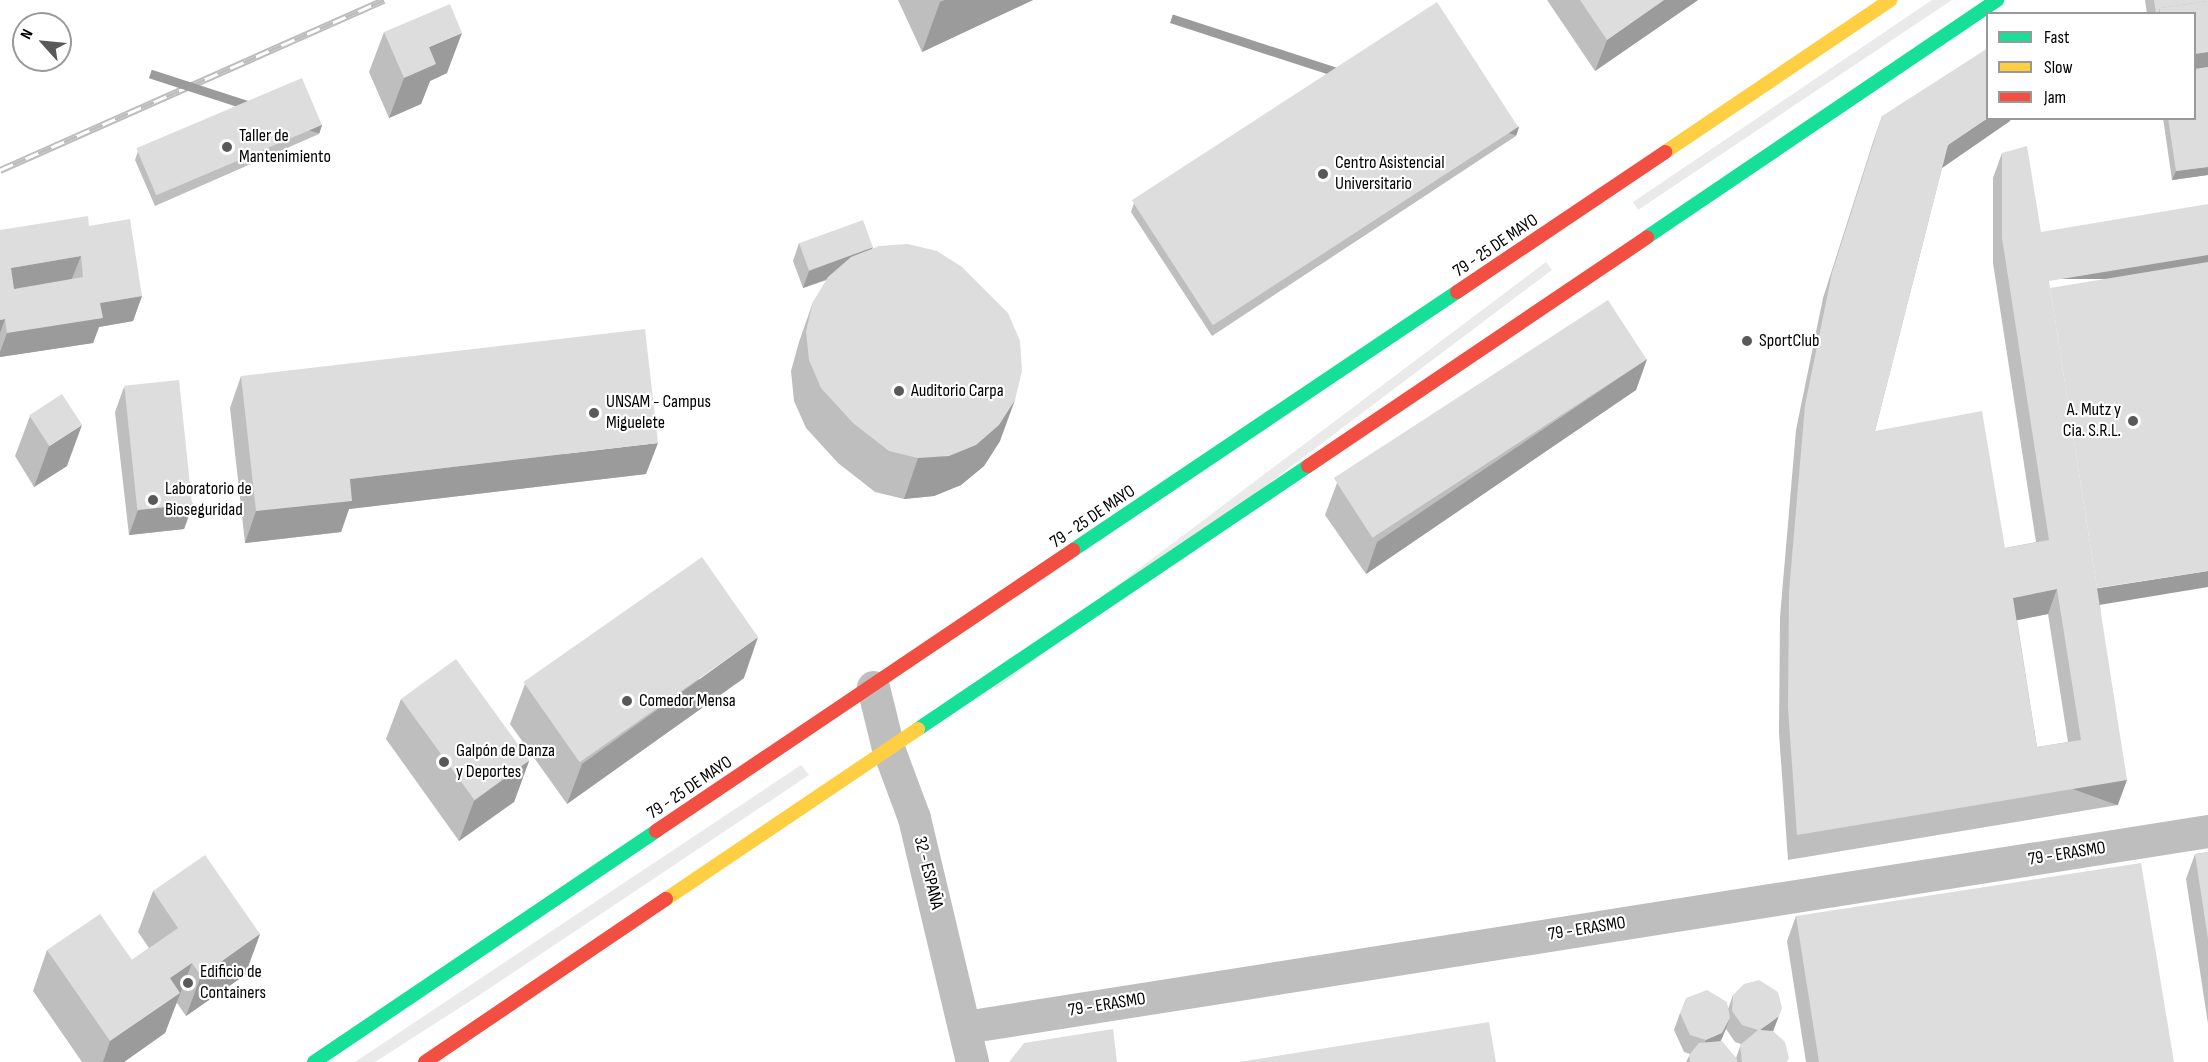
<!DOCTYPE html>
<meta charset="utf-8">
<style>
body{margin:0}
#map{position:relative;width:2208px;height:1062px;overflow:hidden;background:#fff;font-family:"Sofia Sans Condensed",sans-serif}
div>[style]{position:absolute}
[style*='--x']{left:calc(var(--x)*1px);top:calc(var(--y)*1px);width:calc(var(--w)*1px);rotate:calc(var(--a)*1deg)}
.green>*{inset:0;background:#eaeaea;transform-origin:0 0}
.street>*{height:33px;margin:-16.5px;padding:0 16.5px;transform-origin:16.5px;border-radius:16.5px;background:#bebebe}
.fast>*{height:14px;margin:-7px;padding:0 7px;transform-origin:7px;border-radius:7px;background:#16e098}
.slow>*{height:14px;margin:-7px;padding:0 7px;transform-origin:7px;border-radius:7px;background:#ffcf43}
.jam>*{height:14px;margin:-7px;padding:0 7px;transform-origin:7px;border-radius:7px;background:#f24e42}
.rail>*{height:7px;margin-top:-3.5px;transform-origin:0;background:repeating-linear-gradient(90deg,#fff 0 14px,#bdbdbd 0 28px);box-sizing:border-box;border-block:2px solid #bdbdbd}
.wall>*{inset:0;background:#bebebe}
.shaded-wall>*{inset:0;background:#9b9b9b;transform-origin:0 0}
.building>*{inset:0;background:#ddd;transform-origin:0 0}
.dots>*{width:16px;height:16px;translate:-50% -50%;box-sizing:border-box;border:3px solid #fff;border-radius:50%}
span{translate:-50% -50%;white-space:nowrap;text-align:center;line-height:1.15;-webkit-text-stroke:4.5px #fff;paint-order:stroke}
.poi-label{font-size:18px;color:#000}
.left{translate:0 -50%;text-align:left}
.right{translate:-100% -50%;text-align:right}
.street-label{font-size:18px;color:#000}
.legend{position:absolute;left:1986px;top:12px;width:210px;height:108px;box-sizing:border-box;background:#fff;border:2px solid #999;margin:0;padding:8px 10px;list-style:none;font-size:18px;color:#000}
.legend li{display:flex;align-items:center;gap:12px;height:30px}
.legend b{width:30px;border:2px solid #999}
.north{position:absolute;left:12px;top:12px;width:60px;height:60px;box-sizing:border-box;background:#fff;border:2px solid #999;border-radius:50%;rotate:297deg;font-size:16px;font-weight:700;line-height:24px;text-align:center;color:#000}
.north::after{content:'';display:block;margin:auto;width:21px;height:27px;background:#595959;clip-path:polygon(50% 0,100% 100%,50% 72%,0 100%)}
</style>
<div id="map">
<div class="green">
<div style="clip-path:polygon(1932px 0,1952px 0,1638px 210px,1633px 202px)"></div>
<div style="left:1546px;top:262px;width:10px;height:696px;rotate:53deg"></div>
<div style="clip-path:polygon(801px 765px,809px 775px,478px 996px,375px 1062px,355px 1062px)"></div>
</div>
<div class="street">
<div style="--x:873;--y:687;--w:63;--a:76.2"></div>
<div style="--x:888;--y:748;--w:75;--a:69.6"></div>
<div style="--x:914;--y:818;--w:251;--a:76.6"></div>
<div style="--x:965;--y:1027;--w:1258;--a:-8.96"></div>
</div>
<div class="fast">
<div style="--x:1647;--y:237;--w:423;--a:-34.1"></div>
<div style="--x:1073;--y:550;--w:463;--a:-33.9"></div>
<div style="--x:918;--y:729;--w:470;--a:-34"></div>
<div style="--x:314;--y:1062;--w:413;--a:-34"></div>
</div>
<div class="slow">
<div style="--x:1665;--y:152;--w:272;--a:-34"></div>
<div style="--x:666;--y:899;--w:304;--a:-34"></div>
</div>
<div class="jam">
<div style="--x:1457;--y:292;--w:251;--a:-33.9"></div>
<div style="--x:1308;--y:466;--w:409;--a:-34"></div>
<div style="--x:656;--y:831;--w:503;--a:-33.97"></div>
<div style="--x:425;--y:1062;--w:291;--a:-34.1"></div>
</div>
<div class="rail">
<div style="--x:0;--y:170;--w:420;--a:-23.9"></div>
</div>
<div class="wall">
<div style="clip-path:polygon(898px 0,1033px 0,922px 52px)"></div>
<div style="clip-path:polygon(1547px 0,1698px 0,1595px 71px)"></div>
<div style="clip-path:polygon(2145px 0,2208px 0,2208px 175px,2172px 180px,2163px 118px,2194px 118px,2194px 14px,2147px 14px)"></div>
<div style="clip-path:polygon(384px 32px,447px 73px,430px 81px,421px 104px,389px 118px,369px 72px)"></div>
<div style="clip-path:polygon(evenodd,1882px 116px,2010px 121px,1942px 168px,1875px 431px,2005px 548px,2036px 542px,1993px 263px,1993px 178px,2002px 153px,2100px 605px,2118px 805px,1788px 860px,1779px 733px,1780px 617px,1796px 430px,1823px 298px,1873px 142px,1882px 116px,2048px 614px,2068px 742px,2037px 747px,2017px 620px,2048px 614px)"></div>
<div style="clip-path:polygon(322px 125px,319px 134px,155px 206px,135px 160px,138px 151px)"></div>
<div style="clip-path:polygon(1519px 127px,1516px 136px,1212px 336px,1131px 212px,1134px 203px)"></div>
<div style="clip-path:polygon(89px 226px,142px 296px,133px 321px,99px 327px,93px 343px,0 357px,0 230px)"></div>
<div style="clip-path:polygon(799px 243px,872px 249px,1000px 441px,984px 466px,961px 485px,934px 496px,904px 499px,875px 492px,838px 463px,806px 428px,794px 401px,791px 371px,799px 342px,813px 302px,827px 280px,803px 288px,793px 261px)"></div>
<div style="clip-path:polygon(1647px 359px,1636px 390px,1366px 574px,1325px 515px,1337px 483px)"></div>
<div style="clip-path:polygon(241px 376px,646px 474px,349px 509px,341px 532px,245px 543px,230px 408px)"></div>
<div style="clip-path:polygon(124px 387px,193px 504px,184px 529px,129px 535px,115px 412px)"></div>
<div style="clip-path:polygon(30px 416px,67px 466px,34px 487px,15px 456px)"></div>
<div style="clip-path:polygon(744px 678px,567px 804px,510px 724px,525px 684px)"></div>
<div style="clip-path:polygon(401px 699px,529px 761px,514px 802px,459px 841px,386px 739px)"></div>
<div style="clip-path:polygon(2208px 852px,2208px 1024px,2186px 879px,2195px 854px)"></div>
<div style="clip-path:polygon(153px 891px,260px 934px,245px 975px,186px 1016px,177px 1003px,176px 1004px,165px 1033px,124px 1062px,82px 1062px,33px 991px,47px 950px,132px 960px,149px 948px,138px 932px)"></div>
<div style="clip-path:polygon(1796px 916px,2174px 1062px,1806px 1062px,1787px 941px)"></div>
<div style="clip-path:polygon(evenodd,1733px 995px,1773px 1031px,1787px 1062px,1686px 1062px,1690px 1054px,1684px 1052px,1674px 1030px,1680px 1013px,1728px 1009px,1733px 995px,1726px 1029px,1735px 1042px,1741px 1044px,1736px 1058px,1720px 1041px,1726px 1029px)"></div>
</div>
<div class="shaded-wall">
<div style="clip-path:polygon(945px 0,1033px 0,922px 52px,940px 2px)"></div>
<div style="clip-path:polygon(1664px 0,1698px 0,1595px 71px,1607px 40px)"></div>
<div style="clip-path:polygon(462px 33px,447px 73px,430px 81px,421px 104px,389px 118px,404px 78px,429px 47px)"></div>
<div style="clip-path:polygon(2208px 52px,2208px 76px,2194px 78px,2194px 54px)"></div>
<div style="clip-path:polygon(1988px 118px,2011px 118px,2010px 121px,1939px 170px,1948px 145px)"></div>
<div style="left:322px;top:125px;width:9px;height:179px;rotate:108deg"></div>
<div style="left:1519px;top:127px;width:9px;height:364px;rotate:108deg"></div>
<div style="clip-path:polygon(2208px 167px,2208px 175px,2172px 180px,2176px 171px)"></div>
<div style="clip-path:polygon(873px 247px,866px 265px,803px 288px,809px 271px)"></div>
<div style="left:2208px;top:255px;width:24px;height:161px;rotate:90deg"></div>
<div style="clip-path:polygon(81px 256px,71px 281px,2px 293px,11px 268px)"></div>
<div style="clip-path:polygon(142px 296px,133px 321px,99px 327px,93px 343px,0 357px,0 352px,7px 333px,100px 303px)"></div>
<div style="clip-path:polygon(5px 319px,0 333px,0 320px)"></div>
<div style="clip-path:polygon(1647px 359px,1636px 390px,1366px 574px,1377px 542px)"></div>
<div style="clip-path:polygon(1015px 400px,1000px 441px,984px 466px,961px 485px,934px 496px,904px 499px,918px 458px)"></div>
<div style="clip-path:polygon(82px 425px,67px 466px,34px 487px,49px 446px)"></div>
<div style="clip-path:polygon(658px 443px,646px 474px,349px 509px,341px 532px,245px 543px,256px 511px,350px 479px)"></div>
<div style="clip-path:polygon(193px 504px,184px 529px,129px 535px,138px 510px)"></div>
<div style="clip-path:polygon(2208px 571px,2208px 587px,2087px 607px,2093px 589px)"></div>
<div style="clip-path:polygon(2057px 589px,2048px 614px,2004px 623px,2013px 598px)"></div>
<div style="clip-path:polygon(758px 637px,744px 678px,567px 804px,582px 764px)"></div>
<div style="clip-path:polygon(529px 761px,514px 802px,459px 841px,474px 801px)"></div>
<div style="left:2127px;top:780px;width:27px;height:335px;rotate:110deg"></div>
<div style="clip-path:polygon(260px 934px,245px 975px,186px 1016px,201px 976px)"></div>
<div style="clip-path:polygon(192px 963px,165px 1033px,124px 1062px,103px 1062px,110px 1041px,170px 978px)"></div>
<div style="clip-path:polygon(1779px 1016px,1772px 1034px,1760px 1030px)"></div>
<div style="clip-path:polygon(1730px 1018px,1723px 1036px,1716px 1051px,1700px 1057px,1706px 1040px)"></div>
</div>
<div class="building">
<div style="clip-path:polygon(1580px 0,1664px 0,1607px 40px)"></div>
<div style="clip-path:polygon(2154px 0,2208px 0,2208px 1px,2160px 8px,2158px 14px,2156px 14px)"></div>
<div style="clip-path:polygon(2208px 1px,2208px 52px,2194px 54px,2194px 14px,2160px 14px,2160px 8px)"></div>
<div style="left:1437px;top:2px;width:149px;height:364px;rotate:57deg"></div>
<div style="clip-path:polygon(450px 4px,462px 33px,429px 47px,436px 64px,404px 78px,384px 32px)"></div>
<div style="clip-path:polygon(evenodd,1988px 48px,1988px 118px,1948px 145px,1875px 431px,1982px 411px,2005px 548px,2049px 540px,2002px 238px,2002px 153px,2027px 146px,2041px 232px,2208px 204px,2208px 255px,2049px 281px,2127px 780px,1797px 835px,1788px 708px,1789px 592px,1805px 405px,1832px 273px,1882px 116px,1988px 48px,2057px 589px,2081px 740px,2037px 747px,2013px 598px,2057px 589px)"></div>
<div style="clip-path:polygon(2208px 67px,2208px 167px,2176px 171px,2168px 118px,2194px 118px,2194px 69px)"></div>
<div style="left:302px;top:78px;width:51px;height:180px;rotate:67deg"></div>
<div style="clip-path:polygon(evenodd,88px 216px,89px 226px,130px 219px,142px 296px,100px 303px,103px 318px,7px 333px,5px 319px,0 320px,0 230px,88px 216px,81px 256px,83px 277px,14px 289px,11px 268px,81px 256px)"></div>
<div style="left:863px;top:220px;width:29px;height:68px;rotate:70deg"></div>
<div style="clip-path:polygon(908px 244px,937px 251px,962px 267px,1008px 313px,1020px 341px,1022px 371px,1015px 400px,999px 425px,976px 445px,949px 456px,918px 458px,889px 451px,853px 423px,821px 388px,809px 360px,806px 331px,813px 302px,828px 277px,851px 257px,879px 246px)"></div>
<div style="clip-path:polygon(2208px 262px,2208px 571px,2097px 588px,2050px 288px)"></div>
<div style="left:1608px;top:300px;width:71px;height:327px;rotate:57deg"></div>
<div style="clip-path:polygon(645px 329px,658px 443px,350px 479px,352px 501px,256px 511px,241px 376px)"></div>
<div style="left:179px;top:380px;width:125px;height:55px;rotate:84deg"></div>
<div style="left:62px;top:394px;width:37px;height:39px;rotate:57deg"></div>
<div style="left:702px;top:557px;width:98px;height:218px;rotate:55deg"></div>
<div style="left:456px;top:659px;width:125px;height:68px;rotate:54deg"></div>
<div style="clip-path:polygon(2208px 852px,2208px 939px,2195px 854px)"></div>
<div style="clip-path:polygon(205px 855px,260px 934px,201px 976px,192px 963px,170px 978px,180px 993px,110px 1041px,47px 950px,100px 914px,132px 960px,178px 928px,153px 891px)"></div>
<div style="clip-path:polygon(2141px 863px,2174px 1062px,1819px 1062px,1796px 916px)"></div>
<div style="clip-path:polygon(1759px 980px,1778px 992px,1782px 1008px,1779px 1016px,1760px 1030px,1773px 1031px,1785px 1042px,1789px 1058px,1787px 1062px,1742px 1062px,1740px 1045px,1758px 1030px,1742px 1025px,1732px 1011px,1733px 995px,1744px 984px)"></div>
<div style="clip-path:polygon(1707px 990px,1727px 1002px,1730px 1018px,1722px 1033px,1706px 1040px,1690px 1035px,1680px 1013px,1686px 998px)"></div>
<div style="clip-path:polygon(1489px 1022px,1496px 1062px,1239px 1062px)"></div>
<div style="clip-path:polygon(1113px 1029px,1117px 1062px,1009px 1062px,1024px 1043px)"></div>
<div style="clip-path:polygon(1722px 1041px,1737px 1059px,1737px 1062px,1690px 1062px,1689px 1055px,1699px 1043px)"></div>
</div>
<div class="dots">
<div style="left:227px;top:147px;background:#595959"></div>
<div style="left:1323px;top:174px;background:#595959"></div>
<div style="left:1747px;top:341px;background:#595959"></div>
<div style="left:899px;top:391px;background:#595959"></div>
<div style="left:594px;top:413px;background:#595959"></div>
<div style="left:2133px;top:421px;background:#595959"></div>
<div style="left:153px;top:500px;background:#595959"></div>
<div style="left:627px;top:701px;background:#595959"></div>
<div style="left:444px;top:762px;background:#595959"></div>
<div style="left:188px;top:983px;background:#595959"></div>
</div>
<div class="poi-label">
<span class="left" style="left:239px;top:147px">Taller de<br>Mantenimiento</span>
<span class="left" style="left:1335px;top:174px">Centro Asistencial<br>Universitario</span>
<span class="left" style="left:1759px;top:341px">SportClub</span>
<span class="left" style="left:911px;top:391px">Auditorio Carpa</span>
<span class="left" style="left:606px;top:413px">UNSAM - Campus<br>Miguelete</span>
<span class="right" style="left:2121px;top:421px">A. Mutz y<br>Cia. S.R.L.</span>
<span class="left" style="left:165px;top:500px">Laboratorio de<br>Bioseguridad</span>
<span class="left" style="left:639px;top:701px">Comedor Mensa</span>
<span class="left" style="left:456px;top:762px">Galpón de Danza<br>y Deportes</span>
<span class="left" style="left:200px;top:983px">Edificio de<br>Containers</span>
</div>
<div class="street-label">
<span style="left:1496px;top:246px;rotate:-34deg">79 - 25 DE MAYO</span>
<span style="left:1093px;top:517px;rotate:-34deg">79 - 25 DE MAYO</span>
<span style="left:690px;top:788px;rotate:-34deg">79 - 25 DE MAYO</span>
<span style="left:2067px;top:854px;rotate:-9deg">79 - ERASMO</span>
<span style="left:928px;top:873px;rotate:76deg">32 - ESPAÑA</span>
<span style="left:1587px;top:929px;rotate:-9deg">79 - ERASMO</span>
<span style="left:1107px;top:1005px;rotate:-9deg">79 - ERASMO</span>
</div>
<ul class="legend">
<li><b style="height:8px;background:#16e098"></b>Fast</li>
<li><b style="height:8px;background:#ffcf43"></b>Slow</li>
<li><b style="height:8px;background:#f24e42"></b>Jam</li>
</ul>
<div class="north">N</div>
</div>
